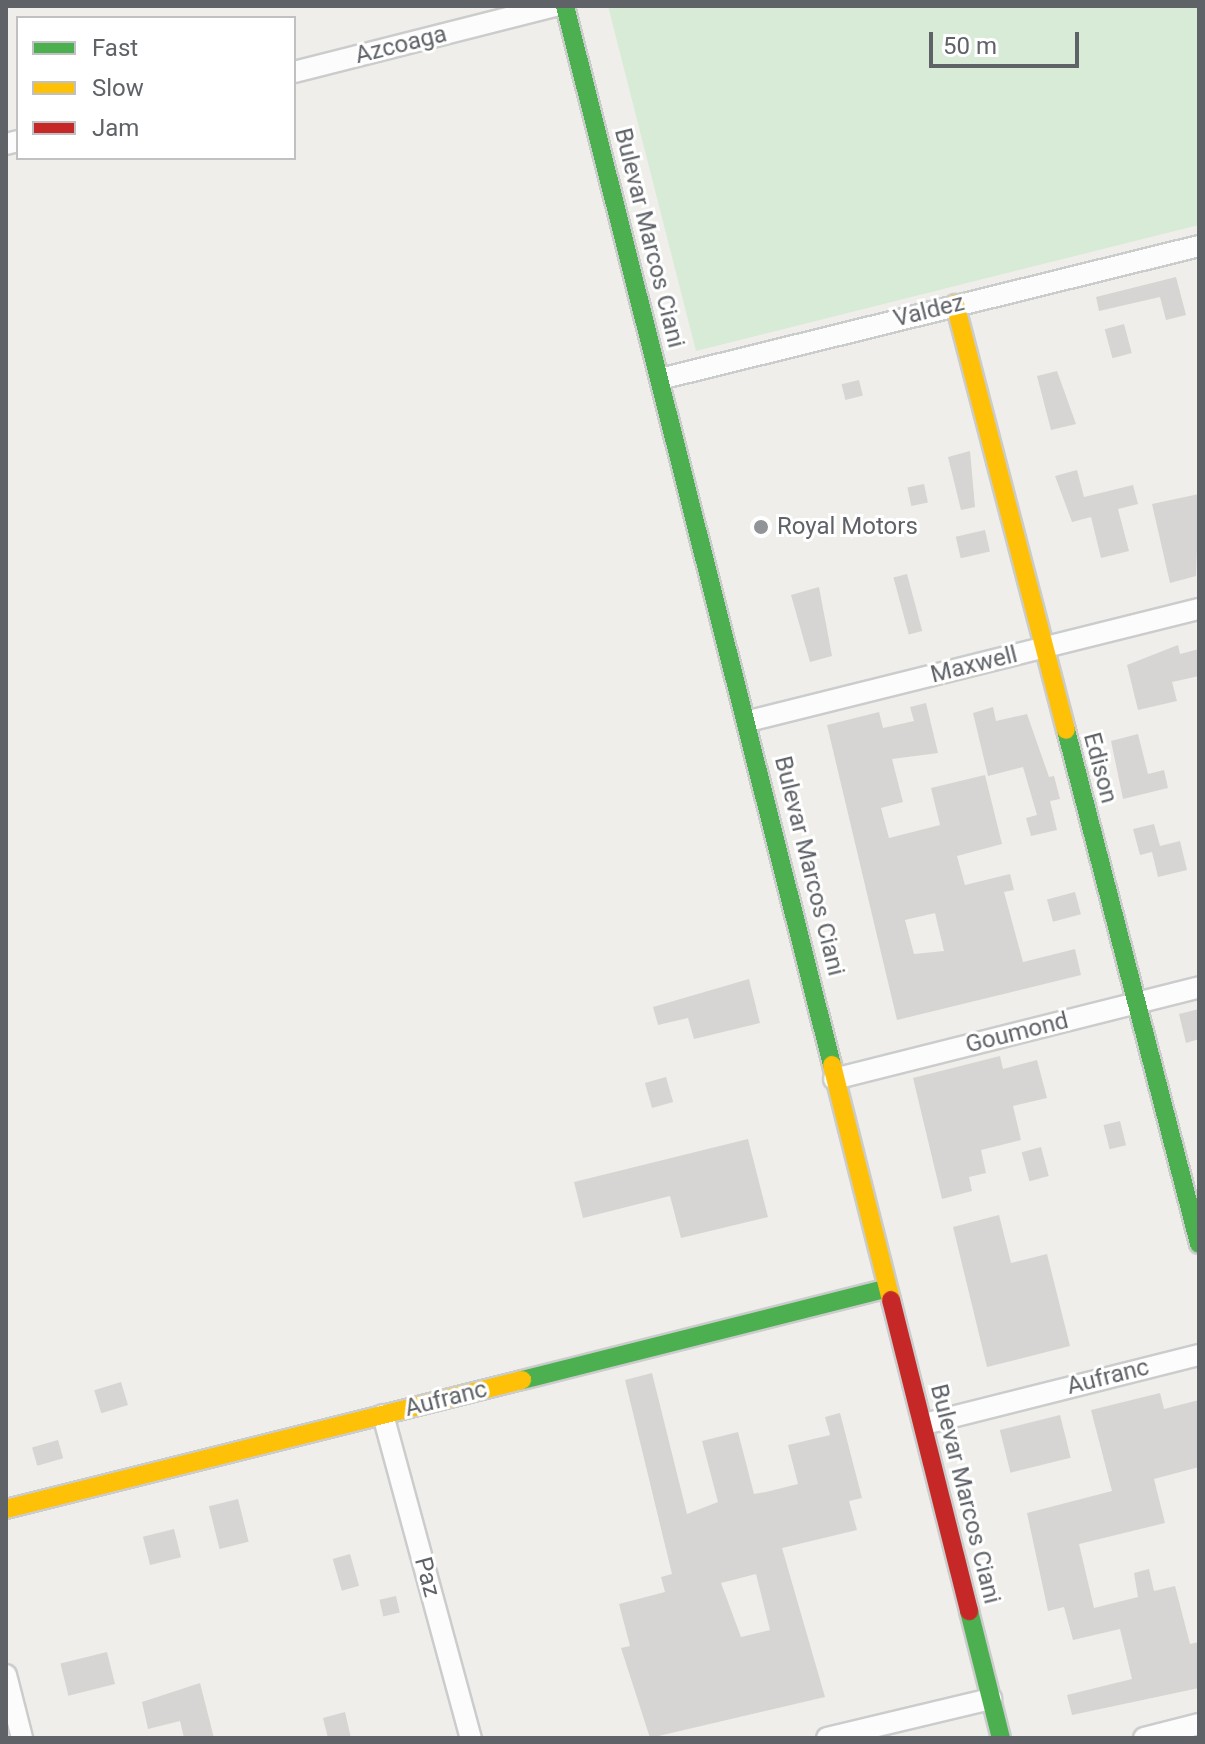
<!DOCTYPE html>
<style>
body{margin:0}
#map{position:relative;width:1205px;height:1744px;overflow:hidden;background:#efeeea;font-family:Roboto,sans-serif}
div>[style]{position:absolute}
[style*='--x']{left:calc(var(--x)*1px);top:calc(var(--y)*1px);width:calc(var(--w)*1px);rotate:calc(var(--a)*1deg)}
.green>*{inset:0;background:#d8ebd6}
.building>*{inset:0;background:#d6d5d3;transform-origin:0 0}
.roads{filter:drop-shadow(2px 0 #cbcccc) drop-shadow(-2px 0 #cbcccc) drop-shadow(0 2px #cbcccc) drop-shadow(0 -2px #cbcccc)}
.street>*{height:20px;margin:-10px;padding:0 10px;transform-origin:10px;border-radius:10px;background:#fdfcfc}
.fast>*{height:18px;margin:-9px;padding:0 9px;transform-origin:9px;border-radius:9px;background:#4caf50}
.slow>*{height:18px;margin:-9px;padding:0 9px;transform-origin:9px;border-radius:9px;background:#ffc107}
.jam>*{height:18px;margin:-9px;padding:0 9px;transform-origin:9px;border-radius:9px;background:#c62828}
.dots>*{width:22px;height:22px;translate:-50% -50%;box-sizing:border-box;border:4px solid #fff;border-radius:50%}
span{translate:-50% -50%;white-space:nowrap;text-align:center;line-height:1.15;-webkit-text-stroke:6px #fff;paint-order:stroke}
.street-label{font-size:24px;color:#5f6368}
.poi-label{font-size:24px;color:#5f6368}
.left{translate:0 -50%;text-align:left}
.frame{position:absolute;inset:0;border:8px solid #5f6368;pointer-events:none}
.legend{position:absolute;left:16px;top:16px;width:280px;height:144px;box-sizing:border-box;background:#fff;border:2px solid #bfc1c3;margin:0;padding:10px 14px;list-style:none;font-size:24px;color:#5f6368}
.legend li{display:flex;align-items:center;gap:16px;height:40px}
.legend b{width:40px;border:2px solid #bfc1c3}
.scale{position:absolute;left:929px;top:32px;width:150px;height:36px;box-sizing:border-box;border:4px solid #5f6368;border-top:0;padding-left:10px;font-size:24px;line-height:28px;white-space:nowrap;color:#5f6368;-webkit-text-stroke:6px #fff;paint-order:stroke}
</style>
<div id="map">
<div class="green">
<div style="clip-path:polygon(608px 6px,1199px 6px,1199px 225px,696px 351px)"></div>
</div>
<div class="building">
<div style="clip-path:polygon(1176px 277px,1186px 315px,1166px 320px,1160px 297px,1099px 311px,1096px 297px)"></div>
<div style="left:1124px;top:324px;width:30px;height:20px;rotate:75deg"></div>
<div style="clip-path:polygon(1057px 371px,1076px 424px,1051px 430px,1037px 376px)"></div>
<div style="left:859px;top:380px;width:16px;height:18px;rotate:76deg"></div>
<div style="clip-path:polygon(970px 451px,975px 507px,961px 510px,948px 457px)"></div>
<div style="clip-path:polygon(1077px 470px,1084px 497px,1133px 485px,1138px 504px,1118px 509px,1129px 551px,1101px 558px,1091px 517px,1072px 522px,1055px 476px)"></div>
<div style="left:924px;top:484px;width:19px;height:17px;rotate:78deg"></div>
<div style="clip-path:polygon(1199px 494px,1196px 576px,1170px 583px,1152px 504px)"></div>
<div style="left:985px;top:530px;width:22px;height:30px;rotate:77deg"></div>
<div style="left:907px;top:574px;width:59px;height:14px;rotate:75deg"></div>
<div style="clip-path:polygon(819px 587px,832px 656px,810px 662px,791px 595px)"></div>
<div style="clip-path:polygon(1178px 645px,1180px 654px,1199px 649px,1199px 676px,1172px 682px,1177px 701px,1138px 710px,1127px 665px)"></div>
<div style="clip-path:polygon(evenodd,926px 703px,938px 753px,892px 759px,903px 802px,881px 808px,889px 838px,940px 825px,931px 788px,985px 775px,1002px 844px,957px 856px,965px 885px,1010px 874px,1014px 890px,1004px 892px,1023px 962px,1075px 949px,1081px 975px,897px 1020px,827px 725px,879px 712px,883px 728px,914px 721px,910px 707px,926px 703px,935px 913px,944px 951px,914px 954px,905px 920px,935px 913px)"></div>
<div style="clip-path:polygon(993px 707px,996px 721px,1027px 714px,1049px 777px,1054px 776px,1060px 799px,1050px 801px,1057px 830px,1031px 836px,1026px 818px,1037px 815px,1023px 767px,988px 776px,973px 713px)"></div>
<div style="clip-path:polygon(1138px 734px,1148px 774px,1164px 770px,1168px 788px,1123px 799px,1111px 741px)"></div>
<div style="clip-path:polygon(1154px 824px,1160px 846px,1180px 841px,1187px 870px,1158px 877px,1152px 852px,1140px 855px,1133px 829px)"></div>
<div style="left:1075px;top:892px;width:23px;height:29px;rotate:75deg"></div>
<div style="clip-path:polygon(749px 979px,760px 1023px,694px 1039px,688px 1018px,658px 1025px,653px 1007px)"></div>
<div style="clip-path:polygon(1199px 1009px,1199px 1039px,1186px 1043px,1179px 1014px)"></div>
<div style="clip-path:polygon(1000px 1056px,1003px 1069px,1037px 1060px,1047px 1098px,1013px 1106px,1021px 1140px,981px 1150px,986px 1173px,969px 1177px,972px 1191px,942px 1199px,913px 1078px)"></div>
<div style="left:666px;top:1077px;width:26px;height:22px;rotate:74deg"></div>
<div style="left:1120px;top:1121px;width:25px;height:17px;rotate:76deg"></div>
<div style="clip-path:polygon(748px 1139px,768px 1217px,681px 1238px,670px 1196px,583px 1218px,574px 1182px)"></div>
<div style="left:1041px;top:1147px;width:30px;height:20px;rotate:75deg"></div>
<div style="clip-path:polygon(999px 1215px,1011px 1263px,1047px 1254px,1070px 1346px,987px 1367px,953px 1227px)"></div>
<div style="clip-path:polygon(evenodd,652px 1373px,687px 1514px,718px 1502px,702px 1441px,738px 1432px,754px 1494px,766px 1492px,798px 1484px,788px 1445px,830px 1435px,825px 1417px,840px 1413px,862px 1498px,849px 1501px,857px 1530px,782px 1548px,825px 1697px,650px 1738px,621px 1648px,630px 1646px,619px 1604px,665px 1592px,661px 1577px,672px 1574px,625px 1380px,652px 1373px,756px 1574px,770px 1630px,741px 1637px,721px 1583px,756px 1574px)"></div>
<div style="left:121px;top:1382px;width:24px;height:28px;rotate:73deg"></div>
<div style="clip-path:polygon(1160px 1393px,1164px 1409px,1199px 1400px,1199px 1467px,1154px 1479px,1165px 1523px,1079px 1544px,1094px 1608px,1138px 1597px,1134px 1573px,1149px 1569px,1154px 1591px,1175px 1586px,1190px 1644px,1199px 1642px,1199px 1688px,1072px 1715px,1067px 1695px,1132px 1679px,1120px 1629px,1073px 1640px,1064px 1607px,1048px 1611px,1027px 1513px,1112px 1491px,1091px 1410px)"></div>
<div style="left:1060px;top:1415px;width:44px;height:62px;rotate:76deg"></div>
<div style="left:58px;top:1440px;width:19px;height:27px;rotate:74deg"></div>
<div style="left:238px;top:1499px;width:44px;height:30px;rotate:76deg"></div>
<div style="left:174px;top:1529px;width:29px;height:32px;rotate:76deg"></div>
<div style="left:350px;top:1554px;width:33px;height:18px;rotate:74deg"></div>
<div style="left:396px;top:1596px;width:17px;height:17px;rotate:77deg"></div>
<div style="left:107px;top:1652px;width:33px;height:48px;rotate:76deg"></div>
<div style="clip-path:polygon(200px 1683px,214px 1738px,184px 1738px,180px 1721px,148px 1729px,142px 1702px)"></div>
<div style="clip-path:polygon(345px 1712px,351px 1738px,328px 1738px,323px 1718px)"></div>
</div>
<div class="roads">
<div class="street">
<div style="--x:294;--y:72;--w:269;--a:-14.2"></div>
<div style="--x:6;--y:144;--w:12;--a:-14"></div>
<div style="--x:660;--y:379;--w:555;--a:-13.86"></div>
<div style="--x:749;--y:721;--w:464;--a:-14"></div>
<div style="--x:834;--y:1079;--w:376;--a:-14.1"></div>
<div style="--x:383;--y:1415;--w:335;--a:74.8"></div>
<div style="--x:924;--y:1424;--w:284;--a:-14.1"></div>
<div style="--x:6;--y:1675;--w:65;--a:75.7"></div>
<div style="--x:827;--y:1738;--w:169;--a:-13.4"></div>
<div style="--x:1144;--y:1738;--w:57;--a:-14.3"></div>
</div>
<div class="fast">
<div style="--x:565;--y:6;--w:1092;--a:75.85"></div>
<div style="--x:1066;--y:730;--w:531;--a:75.49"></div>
<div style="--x:522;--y:1380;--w:374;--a:-14.1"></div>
<div style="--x:969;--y:1611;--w:131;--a:75.9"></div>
</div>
<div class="slow">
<div style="--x:955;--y:304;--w:440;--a:75.4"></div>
<div style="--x:832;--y:1065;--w:242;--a:75.9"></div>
<div style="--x:6;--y:1509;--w:532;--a:-14.04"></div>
</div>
<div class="jam">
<div style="--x:891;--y:1300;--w:321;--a:75.9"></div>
</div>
</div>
<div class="dots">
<div style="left:761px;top:527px;background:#919496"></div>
</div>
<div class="street-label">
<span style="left:401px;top:45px;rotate:-14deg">Azcoaga</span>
<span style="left:649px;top:238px;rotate:76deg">Bulevar Marcos Ciani</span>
<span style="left:929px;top:311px;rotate:-14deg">Valdez</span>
<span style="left:974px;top:665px;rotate:-14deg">Maxwell</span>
<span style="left:1100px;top:768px;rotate:75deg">Edison</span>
<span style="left:809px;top:866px;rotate:76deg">Bulevar Marcos Ciani</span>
<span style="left:1017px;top:1033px;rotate:-14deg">Goumond</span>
<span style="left:1108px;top:1377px;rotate:-14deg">Aufranc</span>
<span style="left:446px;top:1399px;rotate:-14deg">Aufranc</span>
<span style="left:965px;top:1494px;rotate:76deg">Bulevar Marcos Ciani</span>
<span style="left:427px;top:1577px;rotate:75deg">Paz</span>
</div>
<div class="poi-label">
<span class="left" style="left:777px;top:527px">Royal Motors</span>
</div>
<div class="frame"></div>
<ul class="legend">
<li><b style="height:10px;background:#4caf50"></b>Fast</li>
<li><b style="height:10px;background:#ffc107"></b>Slow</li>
<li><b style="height:10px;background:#c62828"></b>Jam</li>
</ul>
<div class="scale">50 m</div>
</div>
